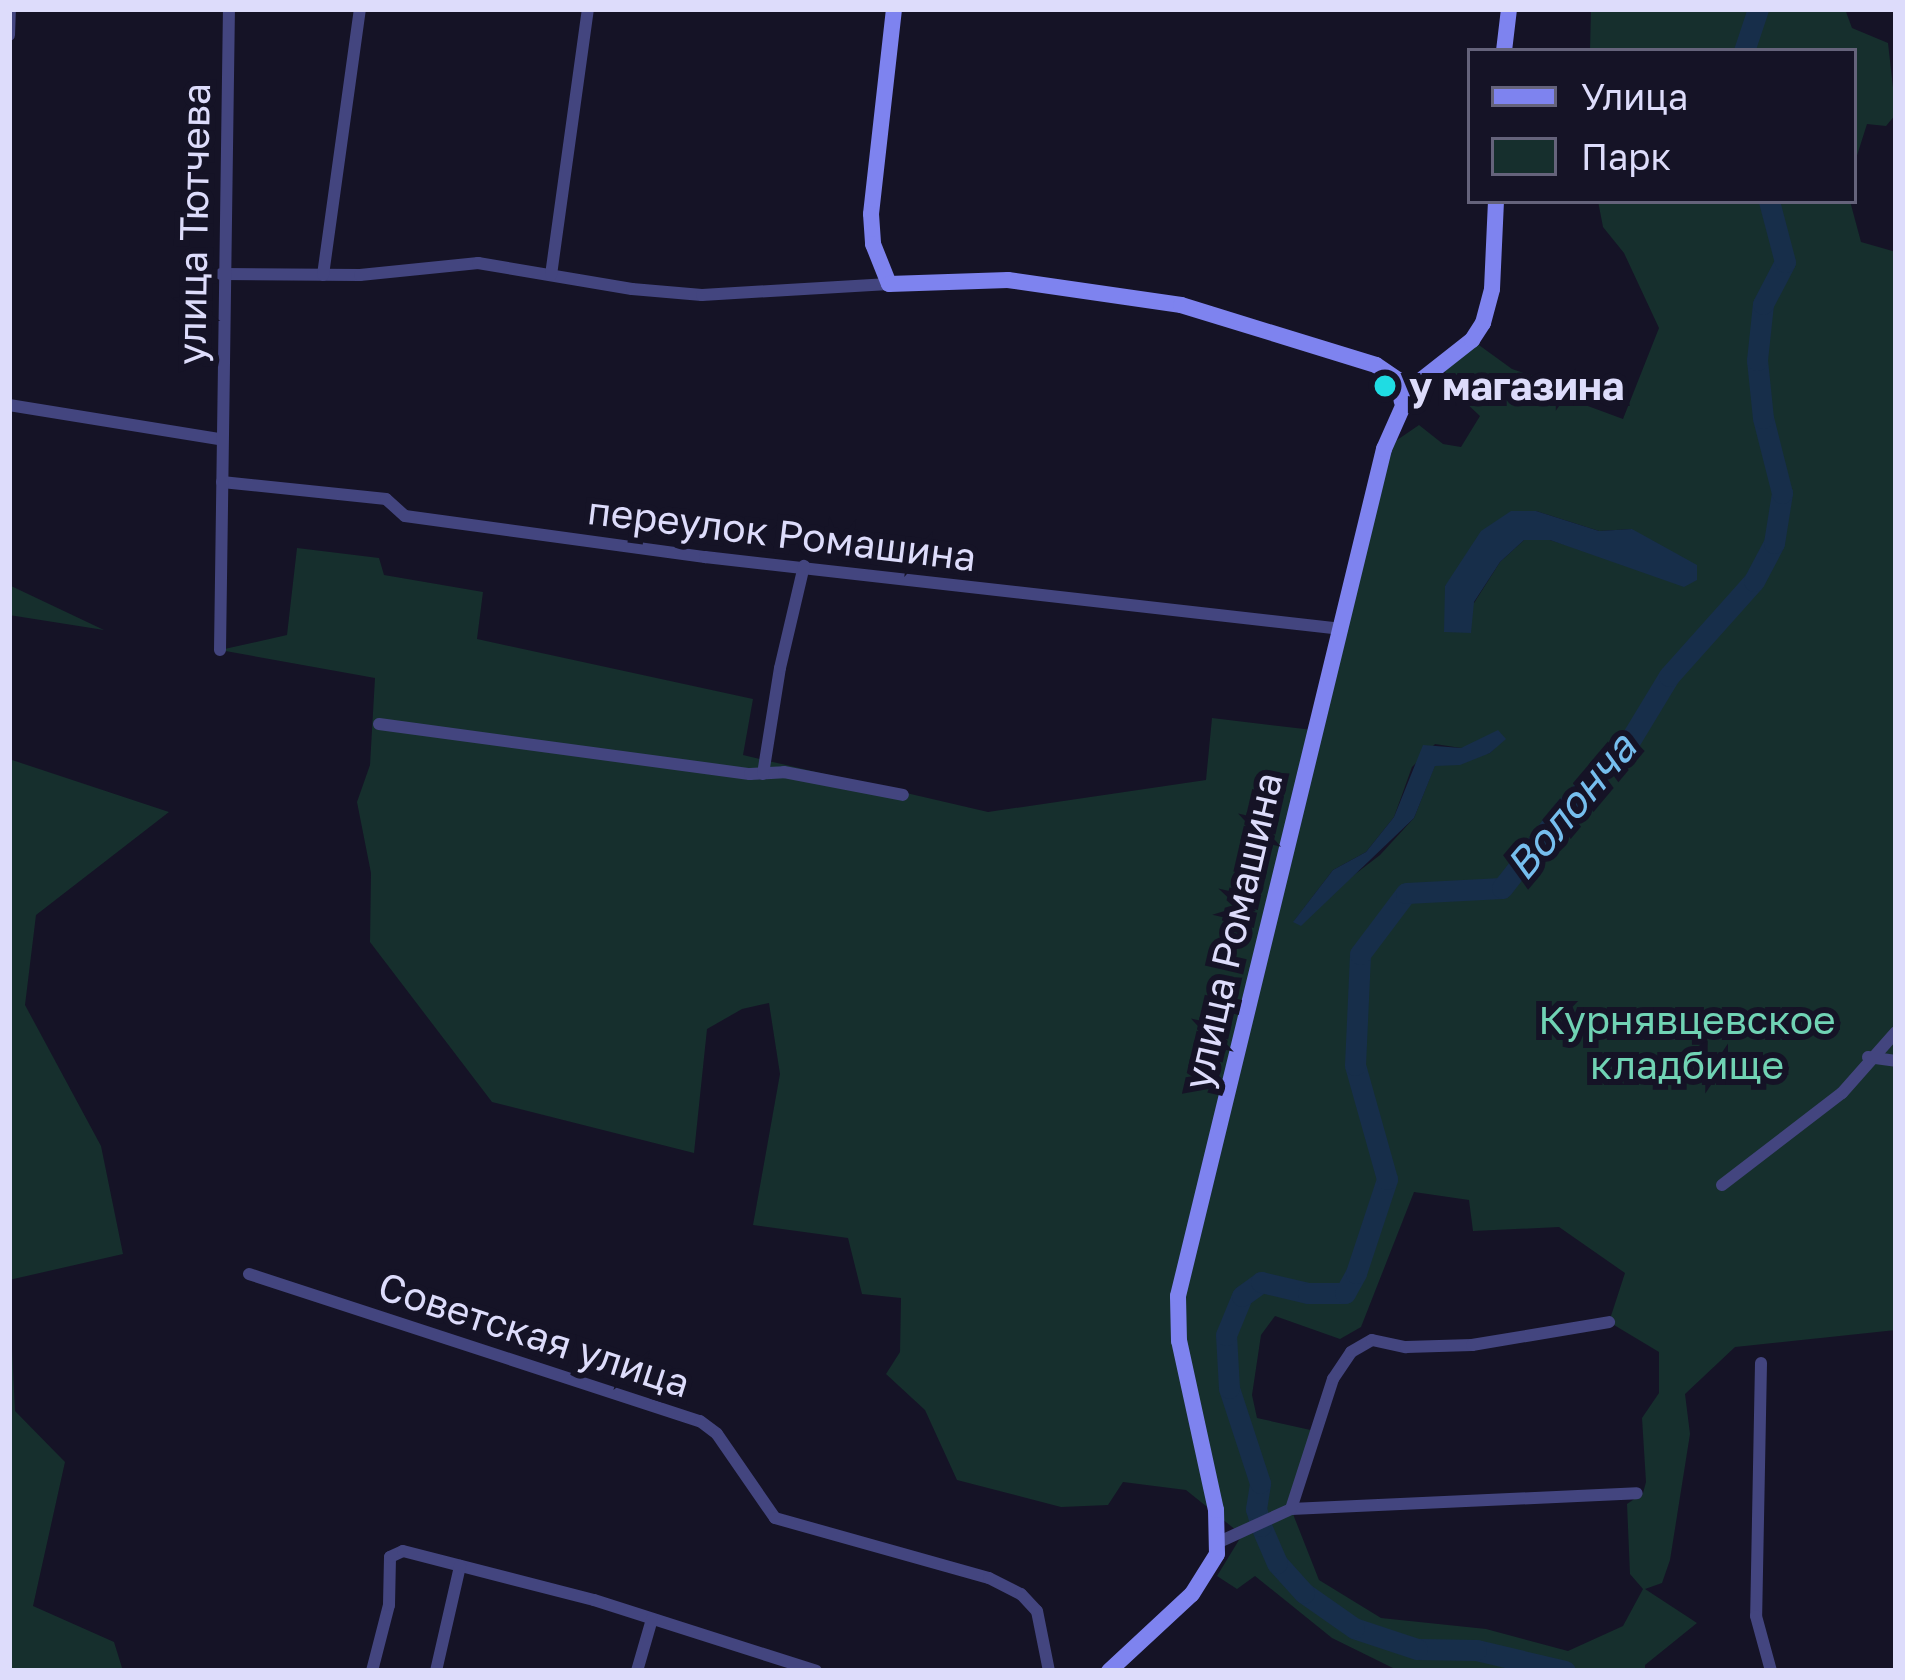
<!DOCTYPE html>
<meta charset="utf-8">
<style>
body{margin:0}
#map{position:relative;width:1905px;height:1680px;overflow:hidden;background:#151326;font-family:"Golos Text",sans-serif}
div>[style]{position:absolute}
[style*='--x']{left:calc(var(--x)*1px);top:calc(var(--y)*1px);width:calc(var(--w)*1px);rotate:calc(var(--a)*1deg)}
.green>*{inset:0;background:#162f2d}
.water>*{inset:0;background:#172e4a}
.river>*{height:21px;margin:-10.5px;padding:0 10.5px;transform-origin:10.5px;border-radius:10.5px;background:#172e4a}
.street>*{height:12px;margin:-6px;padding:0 6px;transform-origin:6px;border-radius:6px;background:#43457f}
.secondary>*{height:16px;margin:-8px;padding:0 8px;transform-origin:8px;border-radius:8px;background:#7e83ef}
.dots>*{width:33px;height:33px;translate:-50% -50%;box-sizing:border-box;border:6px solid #151326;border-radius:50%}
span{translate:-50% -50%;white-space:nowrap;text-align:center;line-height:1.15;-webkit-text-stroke:12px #151326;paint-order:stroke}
.street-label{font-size:39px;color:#dddcfb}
.poi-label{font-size:39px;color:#dddcfb;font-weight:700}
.left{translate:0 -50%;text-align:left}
.park-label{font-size:39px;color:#70d3b4}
.water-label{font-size:42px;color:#76beee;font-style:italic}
.frame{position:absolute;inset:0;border:12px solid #dddcfb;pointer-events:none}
.legend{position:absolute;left:1467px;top:48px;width:390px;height:156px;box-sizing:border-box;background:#151326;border:3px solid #65637b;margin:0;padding:15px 21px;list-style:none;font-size:36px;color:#dddcfb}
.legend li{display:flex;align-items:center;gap:24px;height:60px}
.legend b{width:60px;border:3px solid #65637b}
</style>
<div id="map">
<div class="green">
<div style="clip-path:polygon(1591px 9px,1845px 9px,1852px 28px,1888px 43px,1896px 114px,1886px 126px,1867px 124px,1854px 165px,1854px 51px,1590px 51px)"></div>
<div style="clip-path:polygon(evenodd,1598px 201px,1850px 201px,1861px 242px,1896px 252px,1896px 1330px,1735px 1347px,1685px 1394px,1690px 1434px,1670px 1560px,1662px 1583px,1645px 1589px,1697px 1623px,1645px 1665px,1645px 1671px,1399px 1671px,1332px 1638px,1255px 1576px,1237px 1589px,1217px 1576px,1242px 1535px,1186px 1490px,1123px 1482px,1108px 1505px,1061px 1507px,957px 1480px,925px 1410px,886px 1374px,900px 1352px,901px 1298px,862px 1294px,848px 1238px,753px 1225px,780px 1074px,769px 1003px,742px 1009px,707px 1029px,694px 1153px,492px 1102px,370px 942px,371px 873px,357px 802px,370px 765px,375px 678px,220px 650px,287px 635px,297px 548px,379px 558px,384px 575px,483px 592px,477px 639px,753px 699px,743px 755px,988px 812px,1206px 780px,1212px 718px,1313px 730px,1384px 449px,1419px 425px,1443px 444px,1461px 447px,1480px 416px,1449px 387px,1443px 363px,1472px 340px,1512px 369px,1557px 384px,1577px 402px,1623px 419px,1659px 328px,1624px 253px,1603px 227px,1598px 201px,1536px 511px,1599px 531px,1633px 529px,1582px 550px,1550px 540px,1524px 540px,1500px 562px,1474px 603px,1445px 586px,1536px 511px,1598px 201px,1505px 738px,1490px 753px,1435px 765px,1414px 818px,1380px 855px,1294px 921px,1333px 870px,1366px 852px,1394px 817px,1412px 767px,1435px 744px,1461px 748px,1505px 738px,1598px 201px,1414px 1192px,1469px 1200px,1473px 1231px,1559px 1227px,1625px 1273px,1609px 1322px,1659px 1352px,1659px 1393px,1642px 1418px,1646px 1482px,1643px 1493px,1627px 1504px,1630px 1574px,1643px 1589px,1623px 1626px,1568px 1651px,1486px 1629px,1381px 1618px,1319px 1580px,1291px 1509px,1315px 1431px,1257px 1418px,1252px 1395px,1261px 1335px,1275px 1316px,1340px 1339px,1361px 1327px,1414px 1192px)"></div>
<div style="clip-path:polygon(9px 585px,104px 630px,9px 615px)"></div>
<div style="clip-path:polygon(9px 759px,169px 812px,36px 915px,25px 1005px,101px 1146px,123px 1254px,9px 1280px)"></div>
<div style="clip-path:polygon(9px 1286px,15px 1411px,65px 1462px,33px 1606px,114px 1642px,123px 1671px,9px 1671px)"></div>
</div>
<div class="water">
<div style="clip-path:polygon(1511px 511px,1536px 511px,1599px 531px,1632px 529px,1697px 565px,1697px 580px,1684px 587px,1550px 540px,1524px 540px,1500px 562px,1474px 602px,1471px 633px,1444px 632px,1445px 586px,1481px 531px)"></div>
<div style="clip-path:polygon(1498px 730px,1506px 739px,1490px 753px,1460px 765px,1435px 766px,1414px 818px,1301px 926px,1293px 922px,1333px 870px,1366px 852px,1394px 817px,1423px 745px,1461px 748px)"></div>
</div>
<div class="river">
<div style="--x:1744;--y:51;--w:44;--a:-71.6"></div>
<div style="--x:1565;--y:1671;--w:91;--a:-166.7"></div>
<div style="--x:1476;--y:1650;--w:59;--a:-179"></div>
<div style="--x:1417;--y:1649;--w:66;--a:-161.6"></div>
<div style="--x:1354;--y:1628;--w:61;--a:-145"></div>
<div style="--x:1304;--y:1593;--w:40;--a:-132"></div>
<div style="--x:1277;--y:1563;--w:40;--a:-113.4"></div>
<div style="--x:1261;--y:1526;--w:18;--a:-106"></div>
<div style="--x:1256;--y:1509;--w:26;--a:-81"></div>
<div style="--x:1260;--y:1483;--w:100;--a:-108.1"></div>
<div style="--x:1229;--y:1388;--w:53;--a:-93.2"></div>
<div style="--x:1226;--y:1335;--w:42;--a:-67.7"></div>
<div style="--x:1242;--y:1296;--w:24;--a:-36"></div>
<div style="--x:1261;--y:1282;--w:48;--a:13.2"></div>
<div style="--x:1308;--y:1293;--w:37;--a:0"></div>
<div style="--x:1345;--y:1293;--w:23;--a:-61"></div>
<div style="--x:1356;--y:1273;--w:99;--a:-71.7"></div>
<div style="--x:1387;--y:1179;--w:118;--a:-105.7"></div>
<div style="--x:1355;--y:1065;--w:111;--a:-87.4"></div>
<div style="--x:1360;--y:954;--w:76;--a:-53"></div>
<div style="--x:1406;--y:893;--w:96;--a:-3"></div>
<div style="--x:1502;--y:888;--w:102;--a:-51.8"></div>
<div style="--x:1565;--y:808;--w:86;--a:-45"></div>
<div style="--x:1626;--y:747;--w:83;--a:-58.8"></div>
<div style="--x:1669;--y:676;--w:127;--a:-48.2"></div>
<div style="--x:1754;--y:581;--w:43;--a:-62.2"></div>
<div style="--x:1774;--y:543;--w:51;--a:-80.9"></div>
<div style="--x:1782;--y:493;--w:77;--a:-104.2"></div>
<div style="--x:1763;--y:418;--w:58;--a:-95.9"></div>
<div style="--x:1757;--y:360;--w:56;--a:-83.9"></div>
<div style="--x:1763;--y:304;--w:47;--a:-62.4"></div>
<div style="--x:1785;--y:262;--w:63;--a:-104.7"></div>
</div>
<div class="street">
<div style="--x:9;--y:35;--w:26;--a:-88"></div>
<div style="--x:221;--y:274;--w:139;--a:0.4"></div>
<div style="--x:360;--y:275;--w:119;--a:-5.8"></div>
<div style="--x:478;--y:263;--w:156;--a:9.6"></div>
<div style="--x:632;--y:289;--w:70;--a:4.9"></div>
<div style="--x:702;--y:295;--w:187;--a:-3.4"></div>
<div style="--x:323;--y:275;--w:269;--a:-82.1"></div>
<div style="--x:551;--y:275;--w:269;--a:-82.1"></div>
<div style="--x:9;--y:405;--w:214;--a:9.2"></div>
<div style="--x:222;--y:482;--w:165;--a:5.9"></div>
<div style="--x:386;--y:499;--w:25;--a:42"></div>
<div style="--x:405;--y:516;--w:303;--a:7.8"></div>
<div style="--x:705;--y:557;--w:641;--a:6.45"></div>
<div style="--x:220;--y:650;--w:641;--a:-89.2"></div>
<div style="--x:379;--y:724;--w:374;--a:7.7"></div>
<div style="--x:750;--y:774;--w:34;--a:-3"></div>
<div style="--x:784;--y:772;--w:121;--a:10.9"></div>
<div style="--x:763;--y:774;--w:107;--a:-80.9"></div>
<div style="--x:780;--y:668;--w:105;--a:-76.8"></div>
<div style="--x:1868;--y:1057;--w:28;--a:8"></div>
<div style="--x:1722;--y:1185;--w:151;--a:-37.5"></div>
<div style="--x:1842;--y:1093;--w:81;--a:-48.5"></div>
<div style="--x:249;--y:1274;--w:474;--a:18.1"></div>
<div style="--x:700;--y:1421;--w:21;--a:37"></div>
<div style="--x:717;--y:1434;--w:102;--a:55.4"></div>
<div style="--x:775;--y:1518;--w:222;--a:15.7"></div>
<div style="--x:989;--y:1578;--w:36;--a:27"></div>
<div style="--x:1021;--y:1594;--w:23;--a:47"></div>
<div style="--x:1037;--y:1611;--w:61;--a:78.7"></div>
<div style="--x:1761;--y:1363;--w:253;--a:91.1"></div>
<div style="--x:1756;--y:1616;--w:57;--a:74.7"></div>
<div style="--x:1291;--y:1509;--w:346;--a:-2.6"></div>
<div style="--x:1219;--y:1542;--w:79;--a:-24.6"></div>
<div style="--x:1291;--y:1509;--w:137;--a:-72.1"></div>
<div style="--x:1333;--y:1379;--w:32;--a:-56"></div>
<div style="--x:1351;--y:1352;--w:24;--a:-30"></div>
<div style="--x:1372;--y:1340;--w:35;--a:12"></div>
<div style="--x:1406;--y:1347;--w:66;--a:-1.7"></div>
<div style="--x:1472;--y:1345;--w:139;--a:-9.5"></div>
<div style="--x:372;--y:1671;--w:68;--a:-75.6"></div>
<div style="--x:389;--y:1605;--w:48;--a:-88.8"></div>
<div style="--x:390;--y:1557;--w:14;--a:-25"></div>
<div style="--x:403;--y:1551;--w:197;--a:14.4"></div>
<div style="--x:594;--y:1600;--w:233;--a:17.7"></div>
<div style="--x:436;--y:1671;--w:108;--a:-77.1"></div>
<div style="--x:637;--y:1671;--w:54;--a:-73.9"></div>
</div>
<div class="secondary">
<div style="--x:894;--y:9;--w:206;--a:96.4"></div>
<div style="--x:871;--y:214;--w:30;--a:86"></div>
<div style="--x:873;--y:244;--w:43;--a:68.2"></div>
<div style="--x:889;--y:284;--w:119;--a:-1.9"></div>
<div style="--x:1008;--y:280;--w:175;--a:8.2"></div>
<div style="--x:1181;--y:305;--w:204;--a:17.1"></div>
<div style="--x:1376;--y:365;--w:27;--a:34"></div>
<div style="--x:1398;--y:380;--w:22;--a:80"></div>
<div style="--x:1504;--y:51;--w:42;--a:-83.2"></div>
<div style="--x:1109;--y:1671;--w:113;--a:-42.9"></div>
<div style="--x:1192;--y:1594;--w:47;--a:-58"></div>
<div style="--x:1217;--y:1554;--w:44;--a:-91.3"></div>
<div style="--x:1216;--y:1510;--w:173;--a:-102.3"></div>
<div style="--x:1179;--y:1341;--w:45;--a:-91.3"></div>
<div style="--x:1178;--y:1296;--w:872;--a:-76.33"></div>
<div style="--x:1384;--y:449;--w:67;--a:-66.1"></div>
<div style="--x:1411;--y:388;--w:78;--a:-38.2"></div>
<div style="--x:1472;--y:340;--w:20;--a:-57"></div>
<div style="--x:1483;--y:323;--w:35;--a:-75"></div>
<div style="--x:1492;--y:289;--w:88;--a:-87.4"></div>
</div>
<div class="dots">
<div style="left:1385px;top:386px;background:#1fdce3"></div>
</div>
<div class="street-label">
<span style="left:194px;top:224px;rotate:-89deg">улица Тютчева</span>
<span style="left:782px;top:534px;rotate:7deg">переулок Ромашина</span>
<span style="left:1233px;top:931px;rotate:-77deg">улица Ромашина</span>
<span style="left:534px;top:1335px;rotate:18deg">Советская улица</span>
</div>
<div class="poi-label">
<span class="left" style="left:1409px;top:386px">у магазина</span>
</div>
<div class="park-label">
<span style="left:1687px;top:1043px">Курнявцевское<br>кладбище</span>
</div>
<div class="water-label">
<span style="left:1570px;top:806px;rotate:-50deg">Волонча</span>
</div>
<div class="frame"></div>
<ul class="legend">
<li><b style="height:15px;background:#7e83ef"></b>Улица</li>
<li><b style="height:33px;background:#162f2d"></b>Парк</li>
</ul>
</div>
